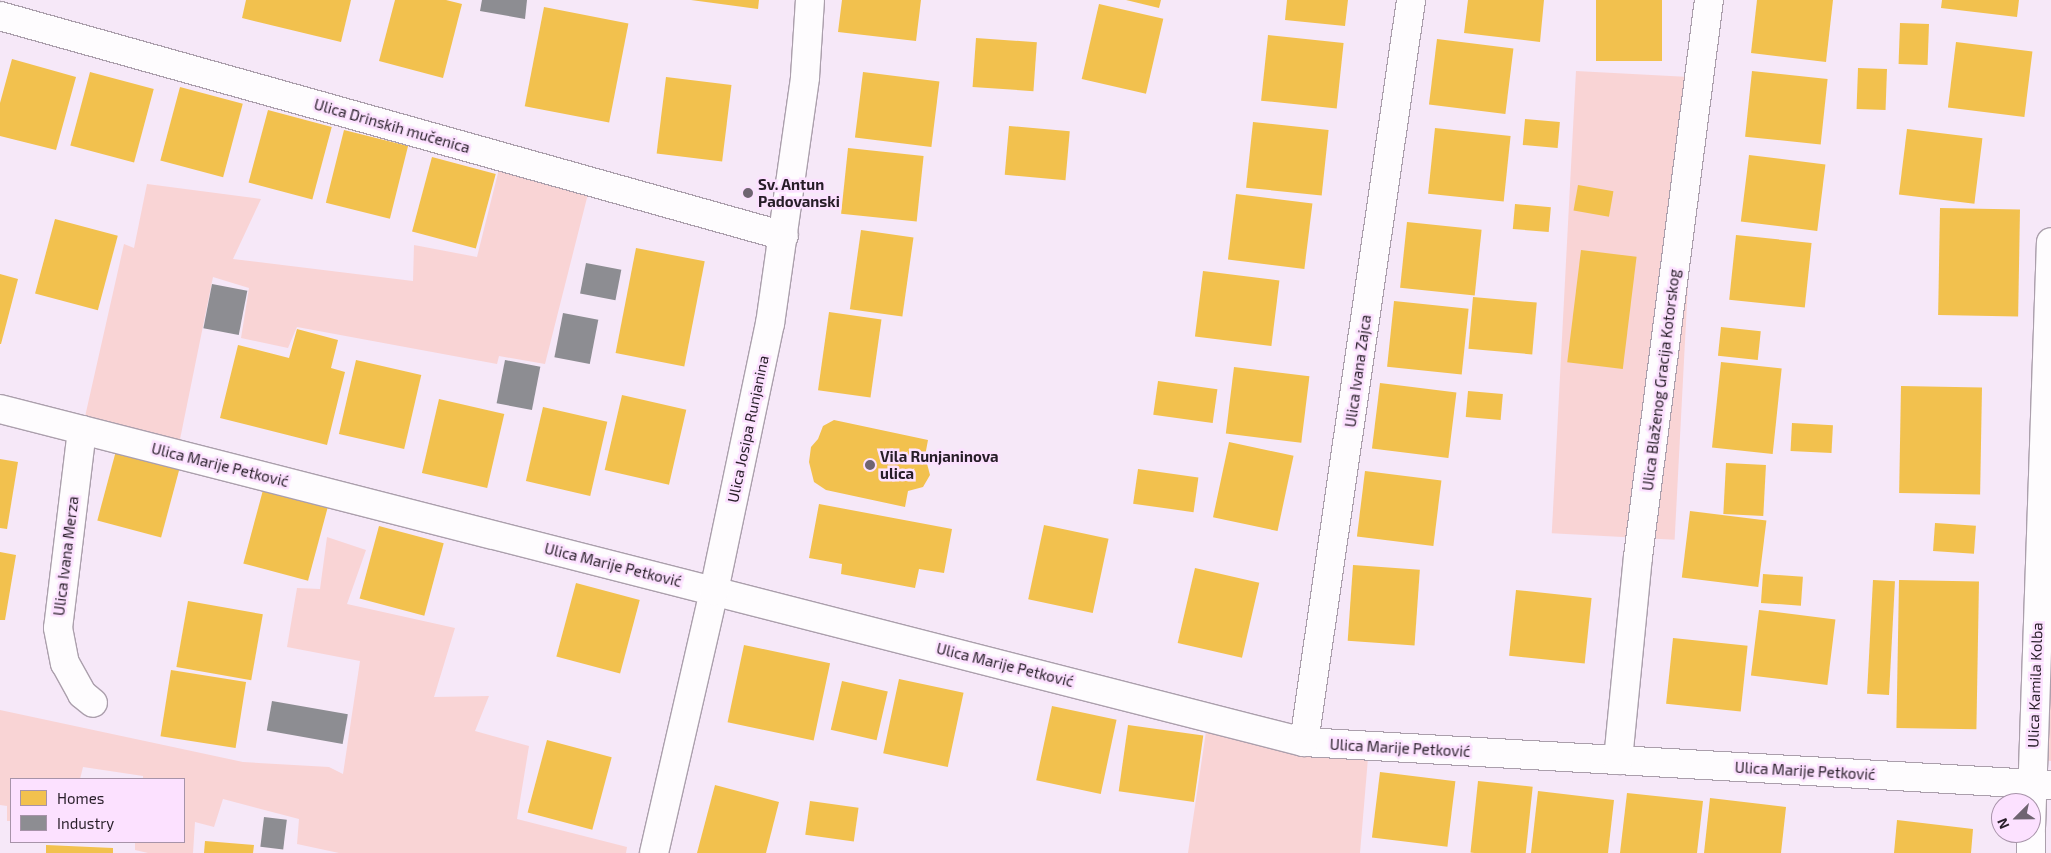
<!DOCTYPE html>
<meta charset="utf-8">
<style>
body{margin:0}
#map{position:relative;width:2051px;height:853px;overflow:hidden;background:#f6e8f8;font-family:"Exo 2",sans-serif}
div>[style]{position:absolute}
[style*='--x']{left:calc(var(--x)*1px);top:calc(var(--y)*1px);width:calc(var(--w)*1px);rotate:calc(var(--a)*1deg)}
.green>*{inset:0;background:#f9d4d5;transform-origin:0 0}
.homes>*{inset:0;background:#f2c14e;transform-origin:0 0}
.industry>*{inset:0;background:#8d8d92;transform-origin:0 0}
.roads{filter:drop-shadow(1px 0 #ab9fac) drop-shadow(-1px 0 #ab9fac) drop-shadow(0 1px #ab9fac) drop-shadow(0 -1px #ab9fac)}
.minor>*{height:28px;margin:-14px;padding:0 14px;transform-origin:14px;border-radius:14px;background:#fefcfe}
.dots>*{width:14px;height:14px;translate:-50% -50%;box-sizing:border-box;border:2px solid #fce1ff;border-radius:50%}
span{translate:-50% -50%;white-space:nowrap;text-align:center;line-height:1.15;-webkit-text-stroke:5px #fce1ff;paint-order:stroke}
.street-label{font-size:15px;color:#271d28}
.poi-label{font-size:15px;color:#271d28;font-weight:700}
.left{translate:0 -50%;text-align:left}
.legend{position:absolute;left:10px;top:778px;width:175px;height:65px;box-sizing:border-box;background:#fce1ff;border:1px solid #a793a9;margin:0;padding:6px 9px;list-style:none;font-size:15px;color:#271d28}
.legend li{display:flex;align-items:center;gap:10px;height:25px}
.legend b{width:25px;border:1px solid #a793a9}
.north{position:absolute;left:1991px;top:793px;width:50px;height:50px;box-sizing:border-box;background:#fce1ff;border:1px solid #a793a9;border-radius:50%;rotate:247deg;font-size:14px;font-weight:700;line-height:20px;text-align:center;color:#271d28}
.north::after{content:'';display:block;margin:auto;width:18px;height:22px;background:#6f6471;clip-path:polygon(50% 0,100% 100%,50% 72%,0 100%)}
</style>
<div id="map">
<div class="green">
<div style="left:1576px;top:71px;width:123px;height:463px;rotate:3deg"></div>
<div style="clip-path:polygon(502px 157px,591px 182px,545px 364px,499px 356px,497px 364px,297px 327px,288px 348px,241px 338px,249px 288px,213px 277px,177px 454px,82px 430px,124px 244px,134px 248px,147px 184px,261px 199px,233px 259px,413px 281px,414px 245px,477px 257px)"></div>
<div style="clip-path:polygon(327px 537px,366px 550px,347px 604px,455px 628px,434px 697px,489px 696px,475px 731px,529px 746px,517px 819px,627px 847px,626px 853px,339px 853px,297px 844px,299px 819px,223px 799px,214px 827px,195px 822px,193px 853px,148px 853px,135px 850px,135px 842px,184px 842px,184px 779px,143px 779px,143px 776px,83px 767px,80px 779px,11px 779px,11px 821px,7px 821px,7px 806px,0 805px,0 710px,243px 762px,329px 767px,343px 774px,360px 661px,287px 647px,297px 588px,320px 589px)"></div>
<div style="clip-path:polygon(2051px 647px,2051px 761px,2045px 760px)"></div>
<div style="clip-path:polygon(1208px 718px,1369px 746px,1360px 853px,1188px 853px)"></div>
</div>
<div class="homes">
<div style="clip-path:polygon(246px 0,351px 0,341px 42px,242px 18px)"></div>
<div style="clip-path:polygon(395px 0,446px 0,462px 4px,443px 78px,379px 61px)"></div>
<div style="clip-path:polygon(691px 0,759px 0,758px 9px)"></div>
<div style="clip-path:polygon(842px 0,921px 0,916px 41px,838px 32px)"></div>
<div style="clip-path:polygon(1126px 0,1161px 0,1159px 8px)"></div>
<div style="clip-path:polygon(1287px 0,1348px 0,1345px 26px,1285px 20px)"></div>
<div style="clip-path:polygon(1468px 0,1544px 0,1540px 42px,1464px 33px)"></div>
<div style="left:1596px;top:0;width:66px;height:61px"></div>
<div style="clip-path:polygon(1757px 0,1833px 0,1826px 62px,1751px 53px)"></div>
<div style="clip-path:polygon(1942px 0,2019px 0,2017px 17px,1941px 8px)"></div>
<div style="left:1099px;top:4px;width:66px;height:77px;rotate:13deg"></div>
<div style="left:544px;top:7px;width:86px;height:101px;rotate:11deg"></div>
<div style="left:1900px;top:23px;width:29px;height:41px;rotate:2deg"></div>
<div style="left:1268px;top:35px;width:76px;height:66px;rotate:6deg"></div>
<div style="left:976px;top:38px;width:61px;height:49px;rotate:4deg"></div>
<div style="left:1437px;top:39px;width:77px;height:66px;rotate:7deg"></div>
<div style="left:1956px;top:42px;width:77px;height:66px;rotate:7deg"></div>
<div style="clip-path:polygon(12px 59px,76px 77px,56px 150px,0 136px,0 103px)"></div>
<div style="left:1858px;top:68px;width:29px;height:41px;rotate:2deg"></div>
<div style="left:1752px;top:71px;width:76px;height:66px;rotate:6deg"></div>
<div style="left:90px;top:72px;width:66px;height:76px;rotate:15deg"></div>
<div style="left:863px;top:72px;width:77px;height:66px;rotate:7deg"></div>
<div style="left:666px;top:77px;width:66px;height:77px;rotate:7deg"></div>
<div style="left:180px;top:87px;width:65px;height:76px;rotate:15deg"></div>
<div style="left:268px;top:110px;width:66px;height:75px;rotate:15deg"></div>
<div style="left:1525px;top:119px;width:35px;height:26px;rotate:5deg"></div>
<div style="left:1253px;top:122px;width:76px;height:66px;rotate:6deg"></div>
<div style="left:1009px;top:126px;width:61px;height:49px;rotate:5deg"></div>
<div style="left:1435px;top:128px;width:76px;height:66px;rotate:6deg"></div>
<div style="left:1907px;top:129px;width:76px;height:66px;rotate:7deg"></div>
<div style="left:344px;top:130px;width:66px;height:75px;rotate:14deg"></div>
<div style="left:848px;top:148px;width:76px;height:66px;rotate:6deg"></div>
<div style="left:1749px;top:155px;width:77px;height:67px;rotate:7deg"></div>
<div style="left:432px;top:157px;width:66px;height:77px;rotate:15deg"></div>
<div style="left:1578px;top:185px;width:36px;height:26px;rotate:10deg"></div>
<div style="left:1236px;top:194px;width:77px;height:66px;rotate:7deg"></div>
<div style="left:1515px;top:204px;width:36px;height:25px;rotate:5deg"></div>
<div style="left:1940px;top:208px;width:80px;height:107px;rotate:1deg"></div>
<div style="left:55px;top:219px;width:65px;height:77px;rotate:15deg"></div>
<div style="left:1407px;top:222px;width:75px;height:66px;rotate:6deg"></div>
<div style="left:861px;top:230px;width:53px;height:80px;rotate:8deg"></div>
<div style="left:1736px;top:235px;width:76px;height:65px;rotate:6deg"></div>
<div style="left:636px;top:248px;width:70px;height:107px;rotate:11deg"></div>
<div style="left:1581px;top:250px;width:56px;height:113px;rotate:7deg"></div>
<div style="left:1203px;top:271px;width:77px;height:66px;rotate:7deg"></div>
<div style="clip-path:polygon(0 274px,18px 279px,1px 344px,0 344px)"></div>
<div style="left:1473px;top:297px;width:64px;height:52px;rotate:5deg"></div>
<div style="left:1394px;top:301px;width:75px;height:66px;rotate:6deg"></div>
<div style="left:829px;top:312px;width:53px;height:79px;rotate:8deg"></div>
<div style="left:1721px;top:327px;width:40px;height:29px;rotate:6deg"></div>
<div style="clip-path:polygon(297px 329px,338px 340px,331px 368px,345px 372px,327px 445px,220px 418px,238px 345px,289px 358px)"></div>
<div style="left:356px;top:360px;width:67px;height:76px;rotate:13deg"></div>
<div style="left:1721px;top:362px;width:61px;height:86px;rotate:6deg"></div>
<div style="left:1234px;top:367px;width:76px;height:67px;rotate:7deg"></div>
<div style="left:1158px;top:381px;width:60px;height:34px;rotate:8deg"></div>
<div style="left:1380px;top:383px;width:77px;height:66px;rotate:7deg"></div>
<div style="left:1901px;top:386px;width:81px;height:107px;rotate:1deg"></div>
<div style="left:1468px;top:391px;width:35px;height:26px;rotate:5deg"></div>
<div style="left:622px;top:395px;width:66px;height:77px;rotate:13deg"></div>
<div style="left:439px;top:399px;width:67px;height:76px;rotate:13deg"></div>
<div style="left:543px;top:407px;width:66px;height:76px;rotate:13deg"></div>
<div style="clip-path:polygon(834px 420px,928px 440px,925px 456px,930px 475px,923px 487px,908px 491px,905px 507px,826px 490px,814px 482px,809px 462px,811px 447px,818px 439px,823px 426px)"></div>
<div style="left:1792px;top:423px;width:41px;height:28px;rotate:3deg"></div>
<div style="left:1229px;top:442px;width:66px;height:77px;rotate:12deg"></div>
<div style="left:117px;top:447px;width:66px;height:76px;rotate:15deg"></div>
<div style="clip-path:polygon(0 459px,18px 462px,7px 529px,0 528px)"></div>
<div style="left:1726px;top:463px;width:40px;height:51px;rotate:3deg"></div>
<div style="left:1138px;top:469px;width:61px;height:35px;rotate:8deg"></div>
<div style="left:1365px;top:471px;width:77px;height:66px;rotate:7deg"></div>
<div style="left:263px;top:490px;width:67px;height:76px;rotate:15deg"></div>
<div style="clip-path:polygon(819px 504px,952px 529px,944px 573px,919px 569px,915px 588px,841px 574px,842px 564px,809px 558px)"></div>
<div style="left:1690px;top:511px;width:77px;height:67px;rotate:7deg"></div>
<div style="left:1935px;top:523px;width:41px;height:28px;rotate:4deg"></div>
<div style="left:1044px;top:525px;width:66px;height:76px;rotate:12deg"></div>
<div style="left:379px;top:526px;width:67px;height:75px;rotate:15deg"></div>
<div style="clip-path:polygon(0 552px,16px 555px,5px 620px,0 620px)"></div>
<div style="left:1353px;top:565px;width:67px;height:76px;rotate:4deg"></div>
<div style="left:1195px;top:568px;width:66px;height:77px;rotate:13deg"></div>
<div style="left:1763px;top:574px;width:40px;height:29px;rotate:4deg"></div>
<div style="left:1873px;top:580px;width:22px;height:114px;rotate:3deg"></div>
<div style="left:1899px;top:580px;width:80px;height:148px;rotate:1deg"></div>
<div style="left:576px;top:583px;width:66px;height:76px;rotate:15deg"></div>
<div style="left:1516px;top:590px;width:76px;height:66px;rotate:6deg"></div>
<div style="left:188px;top:601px;width:76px;height:67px;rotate:10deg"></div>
<div style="left:1759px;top:610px;width:77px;height:66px;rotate:7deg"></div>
<div style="left:1673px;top:638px;width:75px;height:66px;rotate:6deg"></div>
<div style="left:744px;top:645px;width:88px;height:79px;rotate:12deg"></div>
<div style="left:171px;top:670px;width:76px;height:67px;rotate:9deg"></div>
<div style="left:899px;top:679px;width:66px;height:76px;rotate:12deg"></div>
<div style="left:842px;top:681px;width:47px;height:50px;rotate:13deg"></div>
<div style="left:1052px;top:706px;width:66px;height:76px;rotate:12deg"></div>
<div style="left:1128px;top:725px;width:76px;height:67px;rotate:8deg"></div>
<div style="left:547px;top:740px;width:67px;height:75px;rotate:15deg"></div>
<div style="left:1380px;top:772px;width:76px;height:66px;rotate:7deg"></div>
<div style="left:1478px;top:781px;width:55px;height:72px;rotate:6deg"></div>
<div style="clip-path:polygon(715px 785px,779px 802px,766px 853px,697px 853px)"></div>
<div style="clip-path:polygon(1538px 791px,1614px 800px,1608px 853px,1531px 853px)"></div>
<div style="clip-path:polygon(1627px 793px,1703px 801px,1697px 853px,1620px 853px)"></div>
<div style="clip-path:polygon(1710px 798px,1786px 807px,1781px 853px,1704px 853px)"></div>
<div style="left:810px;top:801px;width:49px;height:34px;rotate:8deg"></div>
<div style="clip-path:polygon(1897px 820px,1973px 829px,1971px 853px,1894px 853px)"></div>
<div style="clip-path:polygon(205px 841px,254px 845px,253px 853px,204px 853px)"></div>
<div style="clip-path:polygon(46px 845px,113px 848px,113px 853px,46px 853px)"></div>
</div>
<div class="industry">
<div style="clip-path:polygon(482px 0,527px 0,525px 19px,480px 11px)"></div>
<div style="left:586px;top:263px;width:36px;height:31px;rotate:11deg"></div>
<div style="left:212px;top:284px;width:36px;height:45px;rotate:11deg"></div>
<div style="left:563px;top:313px;width:36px;height:45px;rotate:11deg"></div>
<div style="left:505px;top:360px;width:36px;height:44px;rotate:11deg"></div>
<div style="left:272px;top:701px;width:77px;height:30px;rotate:10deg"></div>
<div style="left:264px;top:817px;width:23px;height:30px;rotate:7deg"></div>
</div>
<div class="roads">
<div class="minor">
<div style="--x:0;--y:16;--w:814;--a:15.67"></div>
<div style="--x:0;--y:409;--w:1346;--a:14.33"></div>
<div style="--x:1304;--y:742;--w:748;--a:3.29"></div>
<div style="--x:82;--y:430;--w:199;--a:96.9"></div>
<div style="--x:58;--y:628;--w:36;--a:79"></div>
<div style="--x:65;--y:663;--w:35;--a:61"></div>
<div style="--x:82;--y:694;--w:14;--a:39"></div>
<div style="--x:1304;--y:742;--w:750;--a:-81.79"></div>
<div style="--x:1618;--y:760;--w:204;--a:-84.4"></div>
<div style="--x:1638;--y:557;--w:562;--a:-82.74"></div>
<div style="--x:2031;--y:828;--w:586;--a:-88.05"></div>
<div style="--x:654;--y:853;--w:269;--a:-77.1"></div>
<div style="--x:714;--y:591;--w:273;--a:-78.2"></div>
<div style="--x:770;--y:324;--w:249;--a:-81.9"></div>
<div style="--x:805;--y:77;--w:77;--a:-86.3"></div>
<div style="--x:2031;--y:853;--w:20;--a:-90"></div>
</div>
</div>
<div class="dots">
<div style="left:748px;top:193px;background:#6f6471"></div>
<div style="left:870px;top:465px;background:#6f6471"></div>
</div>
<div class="street-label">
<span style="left:392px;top:126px;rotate:16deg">Ulica Drinskih mučenica</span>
<span style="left:1358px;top:371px;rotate:-82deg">Ulica Ivana Zajca</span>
<span style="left:1661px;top:380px;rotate:-83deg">Ulica Blaženog Gracija Kotorskog</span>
<span style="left:748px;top:429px;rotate:-78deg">Ulica Josipa Runjanina</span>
<span style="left:220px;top:465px;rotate:14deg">Ulica Marije Petković</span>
<span style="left:66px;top:556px;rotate:-83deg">Ulica Ivana Merza</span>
<span style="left:613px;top:565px;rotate:14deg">Ulica Marije Petković</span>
<span style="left:1005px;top:665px;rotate:14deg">Ulica Marije Petković</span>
<span style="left:2035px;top:685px;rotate:-88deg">Ulica Kamila Kolba</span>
<span style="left:1400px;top:748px;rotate:3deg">Ulica Marije Petković</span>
<span style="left:1805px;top:771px;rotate:3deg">Ulica Marije Petković</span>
</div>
<div class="poi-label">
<span class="left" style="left:758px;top:193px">Sv. Antun<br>Padovanski</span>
<span class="left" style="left:880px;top:465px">Vila Runjaninova<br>ulica</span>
</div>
<ul class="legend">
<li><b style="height:14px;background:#f2c14e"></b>Homes</li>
<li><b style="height:14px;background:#8d8d92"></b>Industry</li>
</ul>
<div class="north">N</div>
</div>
